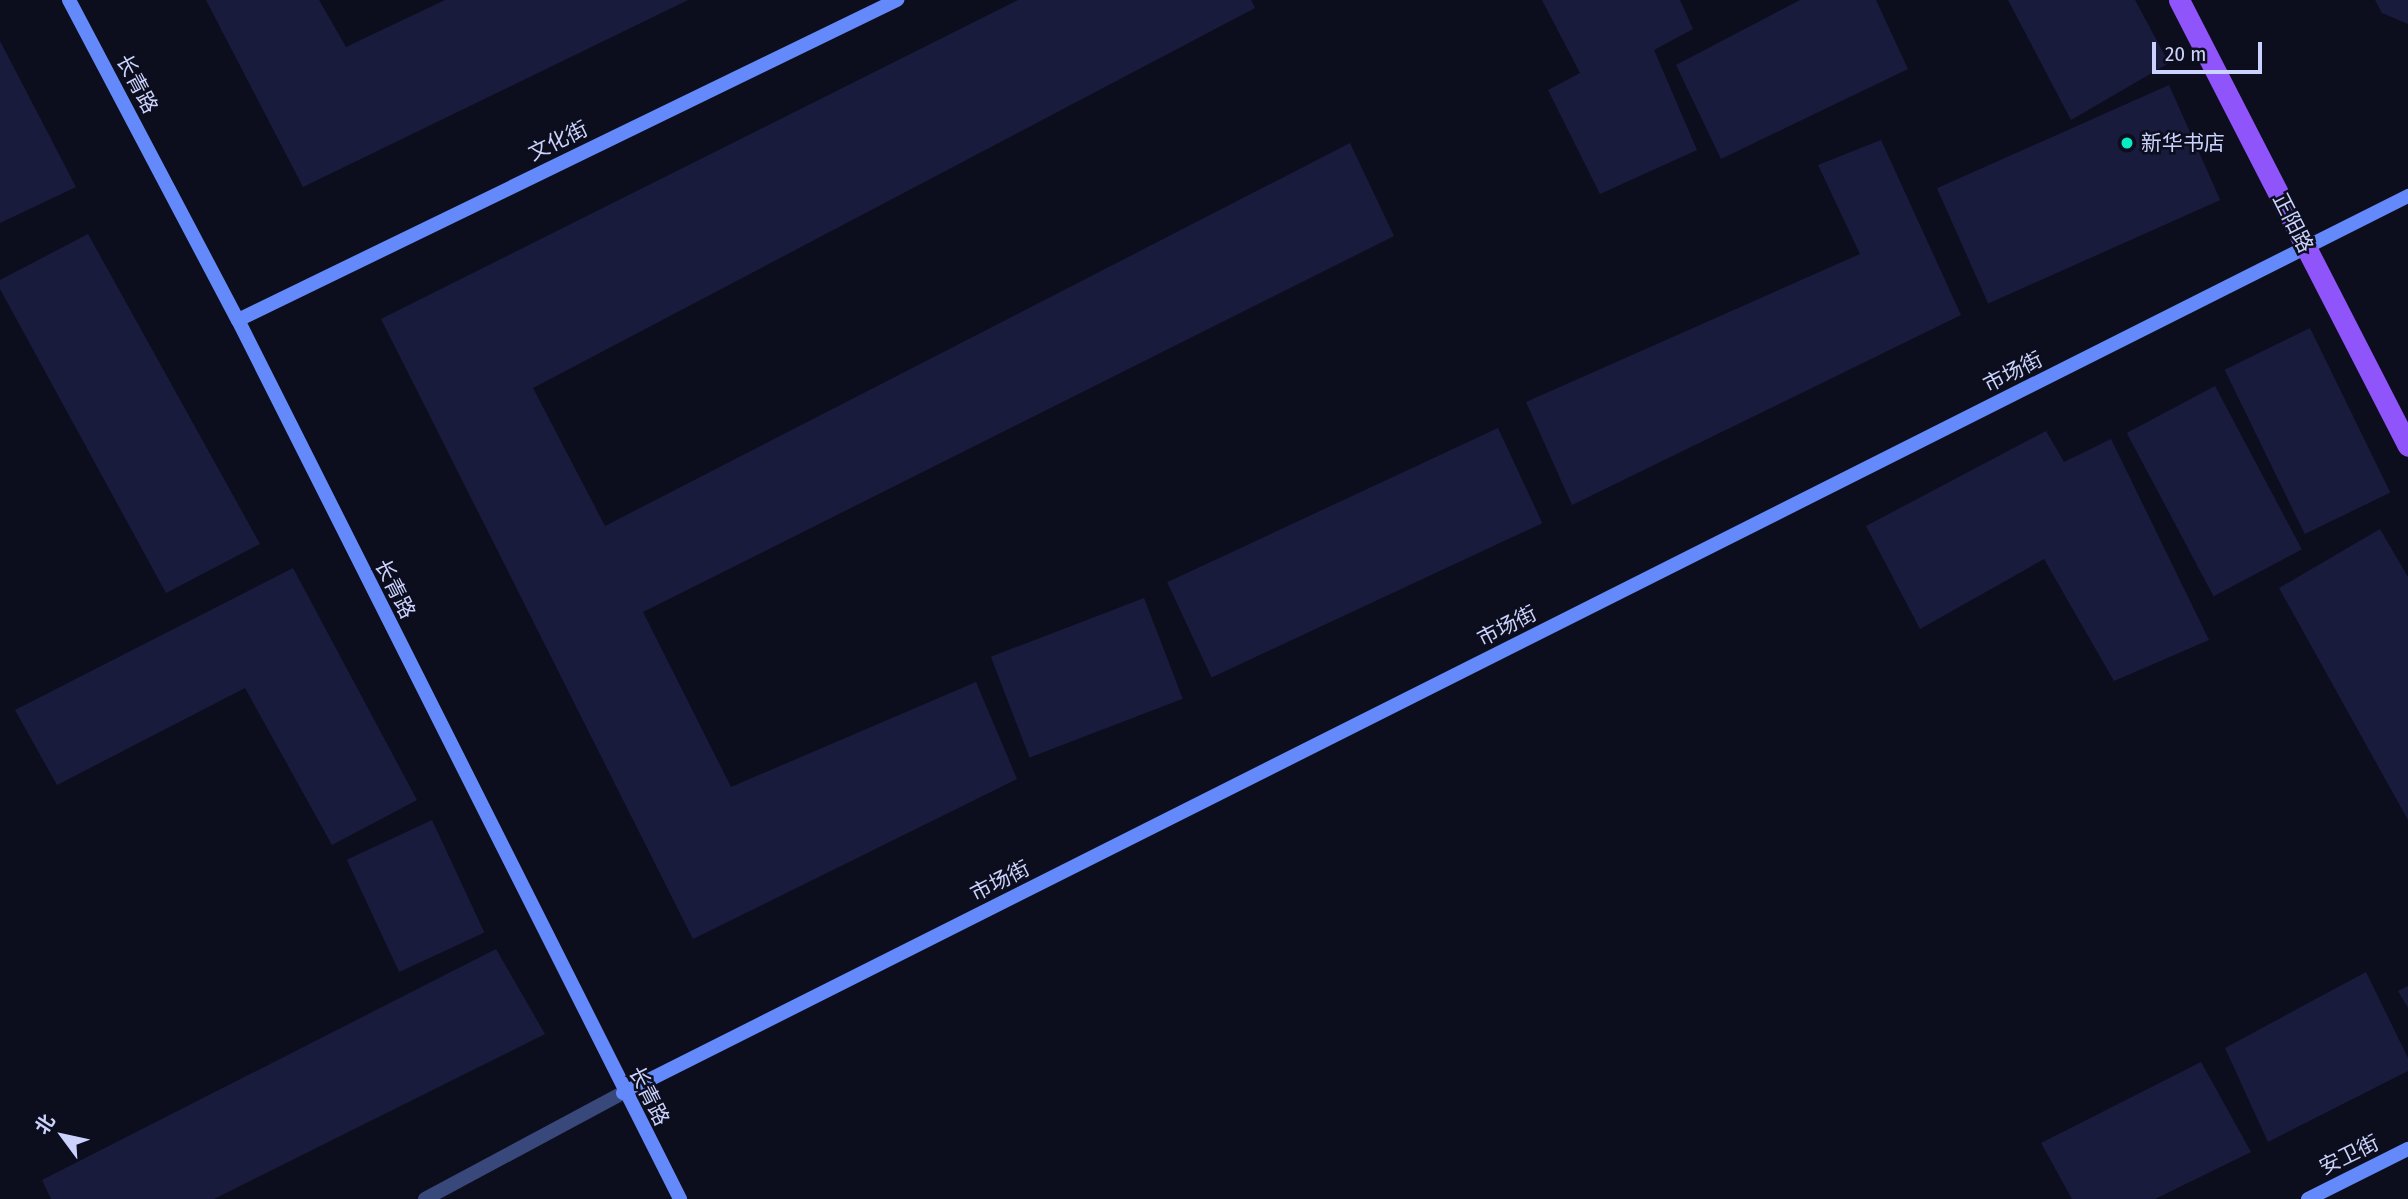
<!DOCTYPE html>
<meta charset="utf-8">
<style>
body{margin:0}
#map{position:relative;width:2408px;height:1199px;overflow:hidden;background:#0c0e1d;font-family:"Fira Sans Condensed","Noto Sans SC",sans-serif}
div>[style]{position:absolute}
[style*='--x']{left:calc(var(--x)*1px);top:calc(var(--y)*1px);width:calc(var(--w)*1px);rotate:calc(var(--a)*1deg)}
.building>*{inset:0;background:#191b3d;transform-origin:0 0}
.street>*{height:14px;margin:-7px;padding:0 7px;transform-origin:7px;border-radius:7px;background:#39487b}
.secondary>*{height:14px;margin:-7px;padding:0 7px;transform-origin:7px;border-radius:7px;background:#6489fa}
.primary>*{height:21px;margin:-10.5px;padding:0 10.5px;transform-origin:10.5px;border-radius:10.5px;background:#8f54fa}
.dots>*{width:19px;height:19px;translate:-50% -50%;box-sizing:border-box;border:4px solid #0c0e1d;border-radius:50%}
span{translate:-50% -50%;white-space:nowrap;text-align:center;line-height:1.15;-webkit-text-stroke:5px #0c0e1d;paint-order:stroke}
.street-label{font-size:21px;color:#cad2fd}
.poi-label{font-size:21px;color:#cad2fd}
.left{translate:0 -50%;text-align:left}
.north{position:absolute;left:28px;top:1101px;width:70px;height:70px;-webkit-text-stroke:5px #0c0e1d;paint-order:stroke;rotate:303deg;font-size:19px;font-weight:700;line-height:28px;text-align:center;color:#cad2fd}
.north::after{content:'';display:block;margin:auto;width:24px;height:32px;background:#cad2fd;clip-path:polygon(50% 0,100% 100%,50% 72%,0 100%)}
.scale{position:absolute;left:2152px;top:42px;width:110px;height:32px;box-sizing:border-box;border:4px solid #cad2fd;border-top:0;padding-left:9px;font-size:21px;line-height:24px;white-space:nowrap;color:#cad2fd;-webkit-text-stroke:5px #0c0e1d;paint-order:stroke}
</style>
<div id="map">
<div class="building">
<div style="clip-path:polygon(206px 0,319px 0,346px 47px,445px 0,688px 0,303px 187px)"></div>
<div style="clip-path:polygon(1018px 0,1251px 0,1255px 8px,533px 388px,605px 526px,1350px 143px,1394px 236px,643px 612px,731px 787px,976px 682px,1017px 779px,693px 939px,381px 319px)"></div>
<div style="clip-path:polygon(1542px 0,1680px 0,1693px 29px,1654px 50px,1697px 150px,1600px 194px,1548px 90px,1580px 73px)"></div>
<div style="clip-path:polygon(1800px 0,1876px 0,1908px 69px,1721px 159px,1676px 65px)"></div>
<div style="clip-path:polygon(2008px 0,2135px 0,2169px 63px,2071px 120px)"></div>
<div style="clip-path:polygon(2375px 0,2408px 0,2408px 24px,2382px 13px)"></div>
<div style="clip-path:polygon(0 41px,76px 187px,0 223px)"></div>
<div style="left:2169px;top:85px;width:126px;height:254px;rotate:66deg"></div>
<div style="clip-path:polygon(1881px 140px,1961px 315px,1572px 505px,1526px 402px,1860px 254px,1818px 165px)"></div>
<div style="clip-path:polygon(88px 234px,260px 544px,166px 593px,0 289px,0 280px)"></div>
<div style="left:2310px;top:328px;width:183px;height:95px;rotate:64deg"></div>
<div style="left:2215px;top:386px;width:185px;height:100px;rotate:62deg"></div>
<div style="left:1498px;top:428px;width:105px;height:365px;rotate:65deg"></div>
<div style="clip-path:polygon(2046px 431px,2064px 462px,2111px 439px,2209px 640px,2114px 681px,2044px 559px,1920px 629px,1866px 526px)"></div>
<div style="clip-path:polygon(2380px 529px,2408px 577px,2408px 820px,2279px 588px)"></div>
<div style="clip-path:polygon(293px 568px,417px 800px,332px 845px,245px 688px,57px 785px,15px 710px)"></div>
<div style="left:1144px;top:598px;width:108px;height:164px;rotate:69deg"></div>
<div style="left:432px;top:820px;width:124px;height:94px;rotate:65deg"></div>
<div style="clip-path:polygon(496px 949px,545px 1034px,214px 1199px,51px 1199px,42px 1180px)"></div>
<div style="clip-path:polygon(2366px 972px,2408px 1058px,2408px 1071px,2268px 1142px,2225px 1048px)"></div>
<div style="clip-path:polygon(2408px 986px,2408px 1008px,2398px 991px)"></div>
<div style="clip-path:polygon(2201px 1062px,2251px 1152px,2155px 1199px,2072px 1199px,2041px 1143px)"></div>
</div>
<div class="street">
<div style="--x:425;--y:1199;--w:225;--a:-28.2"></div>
</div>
<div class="secondary">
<div style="--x:69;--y:0;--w:362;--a:62.2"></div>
<div style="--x:238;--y:320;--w:984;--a:63.3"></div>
<div style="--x:238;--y:320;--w:733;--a:-25.9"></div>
<div style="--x:623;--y:1093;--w:1998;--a:-26.68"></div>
<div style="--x:2308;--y:1199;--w:112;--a:-26.6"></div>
</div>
<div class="primary">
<div style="--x:2179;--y:0;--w:501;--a:62.82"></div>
</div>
<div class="dots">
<div style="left:2127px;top:143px;background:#07ecc5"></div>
</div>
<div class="street-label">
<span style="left:137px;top:84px;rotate:62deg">长青路</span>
<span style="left:558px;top:141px;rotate:-26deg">文化街</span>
<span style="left:2293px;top:223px;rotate:63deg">正阳路</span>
<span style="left:2013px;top:372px;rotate:-27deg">市场街</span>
<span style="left:395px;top:589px;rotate:63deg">长青路</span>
<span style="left:1507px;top:626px;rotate:-27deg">市场街</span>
<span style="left:1000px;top:881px;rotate:-27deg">市场街</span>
<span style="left:649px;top:1096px;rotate:63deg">长青路</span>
<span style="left:2349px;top:1155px;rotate:-26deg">安卫街</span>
</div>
<div class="poi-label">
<span class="left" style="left:2141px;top:143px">新华书店</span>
</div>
<div class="north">北</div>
<div class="scale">20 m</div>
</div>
